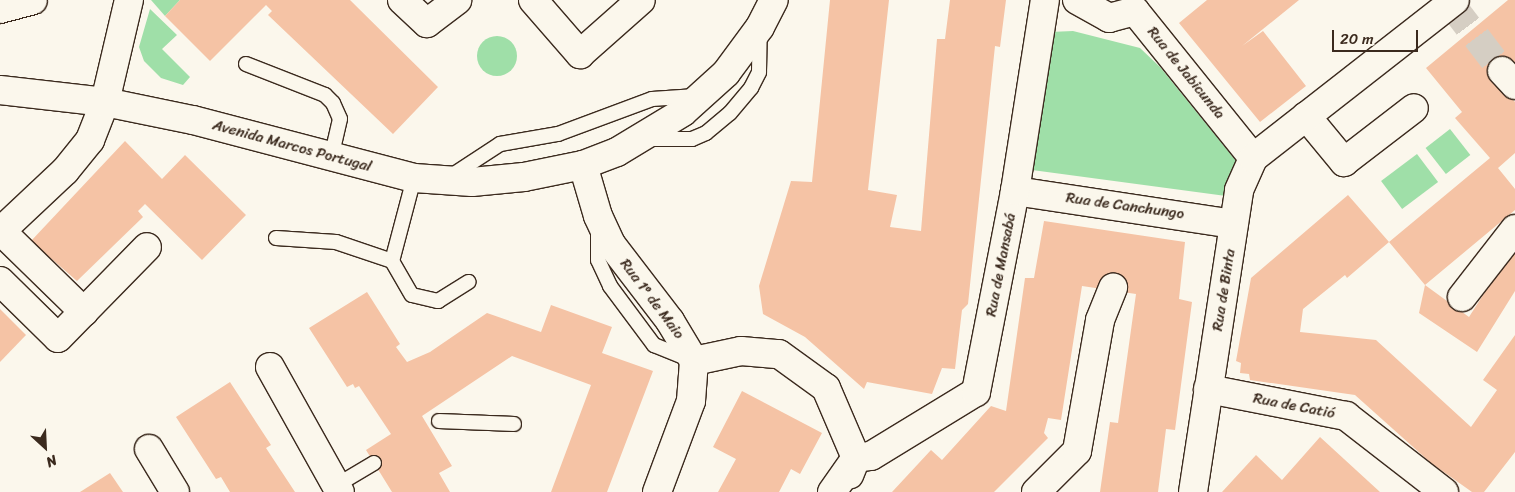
<!DOCTYPE html>
<meta charset="utf-8">
<style>
body{margin:0}
#map{position:relative;width:1515px;height:492px;overflow:hidden;background:#fbf7ec;font-family:Sriracha,sans-serif}
div>[style]{position:absolute}
[style*='--x']{left:calc(var(--x)*1px);top:calc(var(--y)*1px);width:calc(var(--w)*1px);rotate:calc(var(--a)*1deg)}
.green>*{inset:0;background:#9fdfa8;transform-origin:0 0}
.round{border-radius:50%}
.building>*{inset:0;background:#f5c3a5}
.street-tunnel>*{height:28px;margin-top:-14px;transform-origin:0;background:repeating-linear-gradient(90deg,#d5cec3 0 28px,transparent 0 42px)}
.roads{filter:drop-shadow(1px 0 #3b2a1e) drop-shadow(-1px 0 #3b2a1e) drop-shadow(0 1px #3b2a1e) drop-shadow(0 -1px #3b2a1e)}
.lane>*{height:14px;margin:-7px;padding:0 7px;transform-origin:7px;border-radius:7px;background:#fbf7ec}
.street>*{height:28px;margin:-14px;padding:0 14px;transform-origin:14px;border-radius:14px;background:#fbf7ec}
.secondary>*{height:28px;margin:-14px;padding:0 14px;transform-origin:14px;border-radius:14px;background:#fbf7ec}
span{translate:-50% -50%;white-space:nowrap;text-align:center;line-height:1.15;-webkit-text-stroke:5px #fbf7ec;paint-order:stroke}
.street-label{font-size:15px;color:#3b2a1e}
.north{position:absolute;left:20px;top:422px;width:50px;height:50px;-webkit-text-stroke:4px #fbf7ec;paint-order:stroke;rotate:155deg;font-size:14px;font-weight:700;line-height:20px;text-align:center;color:#3b2a1e}
.north::after{content:'';display:block;margin:auto;width:18px;height:22px;background:#3b2a1e;clip-path:polygon(50% 0,100% 100%,50% 72%,0 100%)}
.scale{position:absolute;left:1332px;top:30px;width:86px;height:22px;box-sizing:border-box;border:2px solid #3b2a1e;border-top:0;padding-left:6px;font-size:15px;line-height:18px;white-space:nowrap;color:#3b2a1e;-webkit-text-stroke:4px #fbf7ec;paint-order:stroke}
</style>
<div id="map">
<div class="green">
<div style="clip-path:polygon(151px 0,180px 0,165px 16px)"></div>
<div style="clip-path:polygon(150px 9px,177px 35px,162px 49px,190px 77px,183px 85px,161px 78px,144px 61px,139px 47px)"></div>
<div style="clip-path:polygon(1073px 31px,1140px 48px,1160px 67px,1241px 167px,1226px 196px,1032px 170px,1050px 32px)"></div>
<div class="round" style="left:477px;top:36px;width:40px;height:40px"></div>
<div style="left:1450px;top:129px;width:33px;height:31px;rotate:52deg"></div>
<div style="left:1417px;top:154px;width:35px;height:45px;rotate:53deg"></div>
</div>
<div class="building">
<div style="clip-path:polygon(180px 0,350px 0,438px 87px,393px 134px,268px 15px,272px 11px,266px 5px,210px 61px,165px 16px)"></div>
<div style="clip-path:polygon(830px 0,889px 0,868px 190px,897px 195px,890px 227px,921px 231px,937px 39px,945px 39px,950px 0,1006px 0,1000px 47px,995px 46px,968px 304px,962px 310px,955px 369px,942px 368px,932px 394px,867px 382px,864px 389px,805px 337px,763px 314px,759px 286px,791px 181px,812px 182px)"></div>
<div style="clip-path:polygon(1207px 0,1299px 0,1242px 46px,1263px 31px,1306px 86px,1260px 122px,1179px 23px)"></div>
<div style="clip-path:polygon(1508px 0,1515px 0,1515px 66px,1498px 82px,1515px 102px,1515px 153px,1498px 168px,1515px 189px,1515px 210px,1425px 285px,1469px 317px,1515px 245px,1515px 291px,1477px 352px,1419px 313px,1425px 285px,1389px 242px,1490px 158px,1455px 118px,1462px 112px,1426px 68px)"></div>
<div style="clip-path:polygon(125px 141px,162px 179px,185px 155px,246px 215px,202px 260px,145px 204px,138px 211px,143px 217px,77px 281px,31px 241px)"></div>
<div style="clip-path:polygon(1348px 195px,1389px 242px,1347px 278px,1345px 275px,1303px 309px,1300px 332px,1376px 340px,1471px 427px,1497px 390px,1483px 380px,1515px 335px,1515px 452px,1484px 492px,1472px 492px,1431px 463px,1355px 395px,1250px 380px,1249px 374px,1240px 373px,1241px 363px,1236px 361px,1251px 278px)"></div>
<div style="clip-path:polygon(1044px 221px,1185px 242px,1179px 299px,1192px 302px,1175px 430px,1166px 429px,1158px 492px,1100px 492px,1110px 422px,1118px 423px,1136px 294px,1082px 286px,1061px 420px,1048px 418px,1044px 433px,1048px 438px,994px 492px,892px 492px,931px 450px,942px 460px,991px 406px,1006px 411px,1025px 278px,1034px 278px)"></div>
<div style="clip-path:polygon(367px 292px,400px 344px,396px 347px,407px 362px,430px 352px,487px 313px,541px 332px,551px 305px,612px 327px,602px 353px,653px 371px,607px 492px,551px 492px,591px 385px,512px 356px,422px 416px,452px 466px,439px 473px,450px 492px,392px 492px,366px 450px,391px 434px,359px 386px,355px 388px,353px 384px,347px 387px,309px 328px)"></div>
<div style="clip-path:polygon(0 309px,26px 335px,0 362px)"></div>
<div style="clip-path:polygon(230px 382px,271px 445px,266px 448px,295px 492px,230px 492px,221px 477px,216px 479px,176px 417px)"></div>
<div style="clip-path:polygon(742px 391px,822px 433px,800px 474px,791px 469px,779px 492px,718px 492px,736px 459px,713px 447px)"></div>
<div style="clip-path:polygon(1320px 437px,1380px 492px,1222px 492px,1256px 455px,1282px 480px)"></div>
<div style="clip-path:polygon(110px 473px,123px 492px,80px 492px)"></div>
</div>
<div class="street-tunnel">
<div style="--x:1451;--y:4;--w:84;--a:52.7"></div>
</div>
<div class="roads">
<div class="lane">
<div style="--x:246;--y:64;--w:85;--a:21.4"></div>
<div style="--x:325;--y:95;--w:11;--a:45"></div>
<div style="--x:333;--y:103;--w:17;--a:66"></div>
<div style="--x:340;--y:119;--w:39;--a:103"></div>
<div style="--x:647;--y:139;--w:45;--a:0"></div>
<div style="--x:692;--y:139;--w:15;--a:-23"></div>
<div style="--x:706;--y:133;--w:31;--a:-40"></div>
<div style="--x:730;--y:113;--w:33;--a:-50"></div>
<div style="--x:751;--y:88;--w:18;--a:-63"></div>
<div style="--x:759;--y:72;--w:39;--a:-89"></div>
<div style="--x:414;--y:178;--w:86;--a:104.8"></div>
<div style="--x:392;--y:261;--w:39;--a:60"></div>
<div style="--x:412;--y:295;--w:27;--a:13"></div>
<div style="--x:438;--y:301;--w:36;--a:-32"></div>
<div style="--x:448;--y:178;--w:62;--a:-33.2"></div>
<div style="--x:500;--y:144;--w:59;--a:-9.8"></div>
<div style="--x:558;--y:134;--w:100;--a:-20.4"></div>
<div style="--x:652;--y:99;--w:44;--a:-3.9"></div>
<div style="--x:598;--y:232;--w:28;--a:90"></div>
<div style="--x:598;--y:260;--w:29;--a:65"></div>
<div style="--x:610;--y:286;--w:74;--a:53.3"></div>
<div style="--x:654;--y:345;--w:38;--a:22"></div>
<div style="--x:276;--y:238;--w:60;--a:3.8"></div>
<div style="--x:336;--y:242;--w:59;--a:18.7"></div>
<div style="--x:439;--y:421;--w:75;--a:2.3"></div>
<div style="--x:337;--y:485;--w:43;--a:-30.7"></div>
</div>
<div class="street">
<div style="--x:402;--y:0;--w:34;--a:43"></div>
<div style="--x:427;--y:23;--w:38;--a:-37"></div>
<div style="--x:533;--y:0;--w:72;--a:49"></div>
<div style="--x:580;--y:54;--w:81;--a:-41.5"></div>
<div style="--x:1077;--y:0;--w:37;--a:29"></div>
<div style="--x:1109;--y:18;--w:27;--a:-15"></div>
<div style="--x:1135;--y:11;--w:189;--a:51.2"></div>
<div style="--x:0;--y:9;--w:34;--a:-15"></div>
<div style="--x:1502;--y:71;--w:19;--a:47"></div>
<div style="--x:1306;--y:116;--w:60;--a:50.4"></div>
<div style="--x:1344;--y:162;--w:88;--a:-37.6"></div>
<div style="--x:1015;--y:191;--w:221;--a:8.6"></div>
<div style="--x:1;--y:231;--w:116;--a:44.3"></div>
<div style="--x:0;--y:232;--w:89;--a:-43.2"></div>
<div style="--x:65;--y:171;--w:40;--a:-51"></div>
<div style="--x:90;--y:140;--w:41;--a:-68.5"></div>
<div style="--x:105;--y:102;--w:105;--a:-76.8"></div>
<div style="--x:0;--y:281;--w:81;--a:44.5"></div>
<div style="--x:58;--y:338;--w:127;--a:-45.6"></div>
<div style="--x:1462;--y:297;--w:86;--a:-52.1"></div>
<div style="--x:694;--y:361;--w:48;--a:-12"></div>
<div style="--x:741;--y:351;--w:38;--a:5"></div>
<div style="--x:779;--y:354;--w:58;--a:35.9"></div>
<div style="--x:826;--y:388;--w:76;--a:66.8"></div>
<div style="--x:856;--y:458;--w:18;--a:112"></div>
<div style="--x:270;--y:367;--w:143;--a:60.8"></div>
<div style="--x:1208;--y:389;--w:141;--a:11.1"></div>
<div style="--x:1346;--y:416;--w:124;--a:37.8"></div>
<div style="--x:149;--y:449;--w:50;--a:58.8"></div>
<div style="--x:832;--y:492;--w:42;--a:-54.8"></div>
<div style="--x:856;--y:458;--w:15;--a:-8"></div>
<div style="--x:871;--y:456;--w:123;--a:-31.4"></div>
<div style="--x:976;--y:392;--w:205;--a:-79"></div>
<div style="--x:1015;--y:191;--w:193;--a:-81.1"></div>
<div style="--x:1036;--y:492;--w:58;--a:-45"></div>
<div style="--x:1077;--y:451;--w:133;--a:-80"></div>
<div style="--x:1100;--y:320;--w:35;--a:-68"></div>
<div style="--x:1193;--y:492;--w:305;--a:-81.3"></div>
<div style="--x:1239;--y:190;--w:35;--a:-66"></div>
<div style="--x:1253;--y:158;--w:256;--a:-38"></div>
</div>
<div class="secondary">
<div style="--x:0;--y:90;--w:106;--a:6.5"></div>
<div style="--x:105;--y:102;--w:90;--a:11.6"></div>
<div style="--x:193;--y:120;--w:228;--a:14.7"></div>
<div style="--x:414;--y:178;--w:58;--a:3.9"></div>
<div style="--x:472;--y:182;--w:52;--a:-5.5"></div>
<div style="--x:524;--y:177;--w:60;--a:-11.5"></div>
<div style="--x:583;--y:165;--w:36;--a:-21"></div>
<div style="--x:617;--y:152;--w:77;--a:-31.2"></div>
<div style="--x:683;--y:112;--w:58;--a:-42.2"></div>
<div style="--x:726;--y:73;--w:57;--a:-53.5"></div>
<div style="--x:760;--y:27;--w:30;--a:-63"></div>
<div style="--x:583;--y:165;--w:53;--a:73.6"></div>
<div style="--x:598;--y:216;--w:31;--a:65"></div>
<div style="--x:611;--y:244;--w:97;--a:52.5"></div>
<div style="--x:670;--y:321;--w:47;--a:59"></div>
<div style="--x:694;--y:361;--w:40;--a:94.3"></div>
<div style="--x:691;--y:401;--w:97;--a:110.5"></div>
</div>
</div>
<div class="street-label">
<span style="left:1186px;top:73px;rotate:51deg">Rua de Jabicunda</span>
<span style="left:292px;top:146px;rotate:15deg">Avenida Marcos Portugal</span>
<span style="left:1125px;top:206px;rotate:8deg">Rua de Canchungo</span>
<span style="left:1001px;top:265px;rotate:-79deg">Rua de Mansabá</span>
<span style="left:1224px;top:290px;rotate:-81deg">Rua de Binta</span>
<span style="left:652px;top:299px;rotate:53deg">Rua 1º de Maio</span>
<span style="left:1294px;top:406px;rotate:11deg">Rua de Catió</span>
</div>
<div class="north">N</div>
<div class="scale">20 m</div>
</div>
